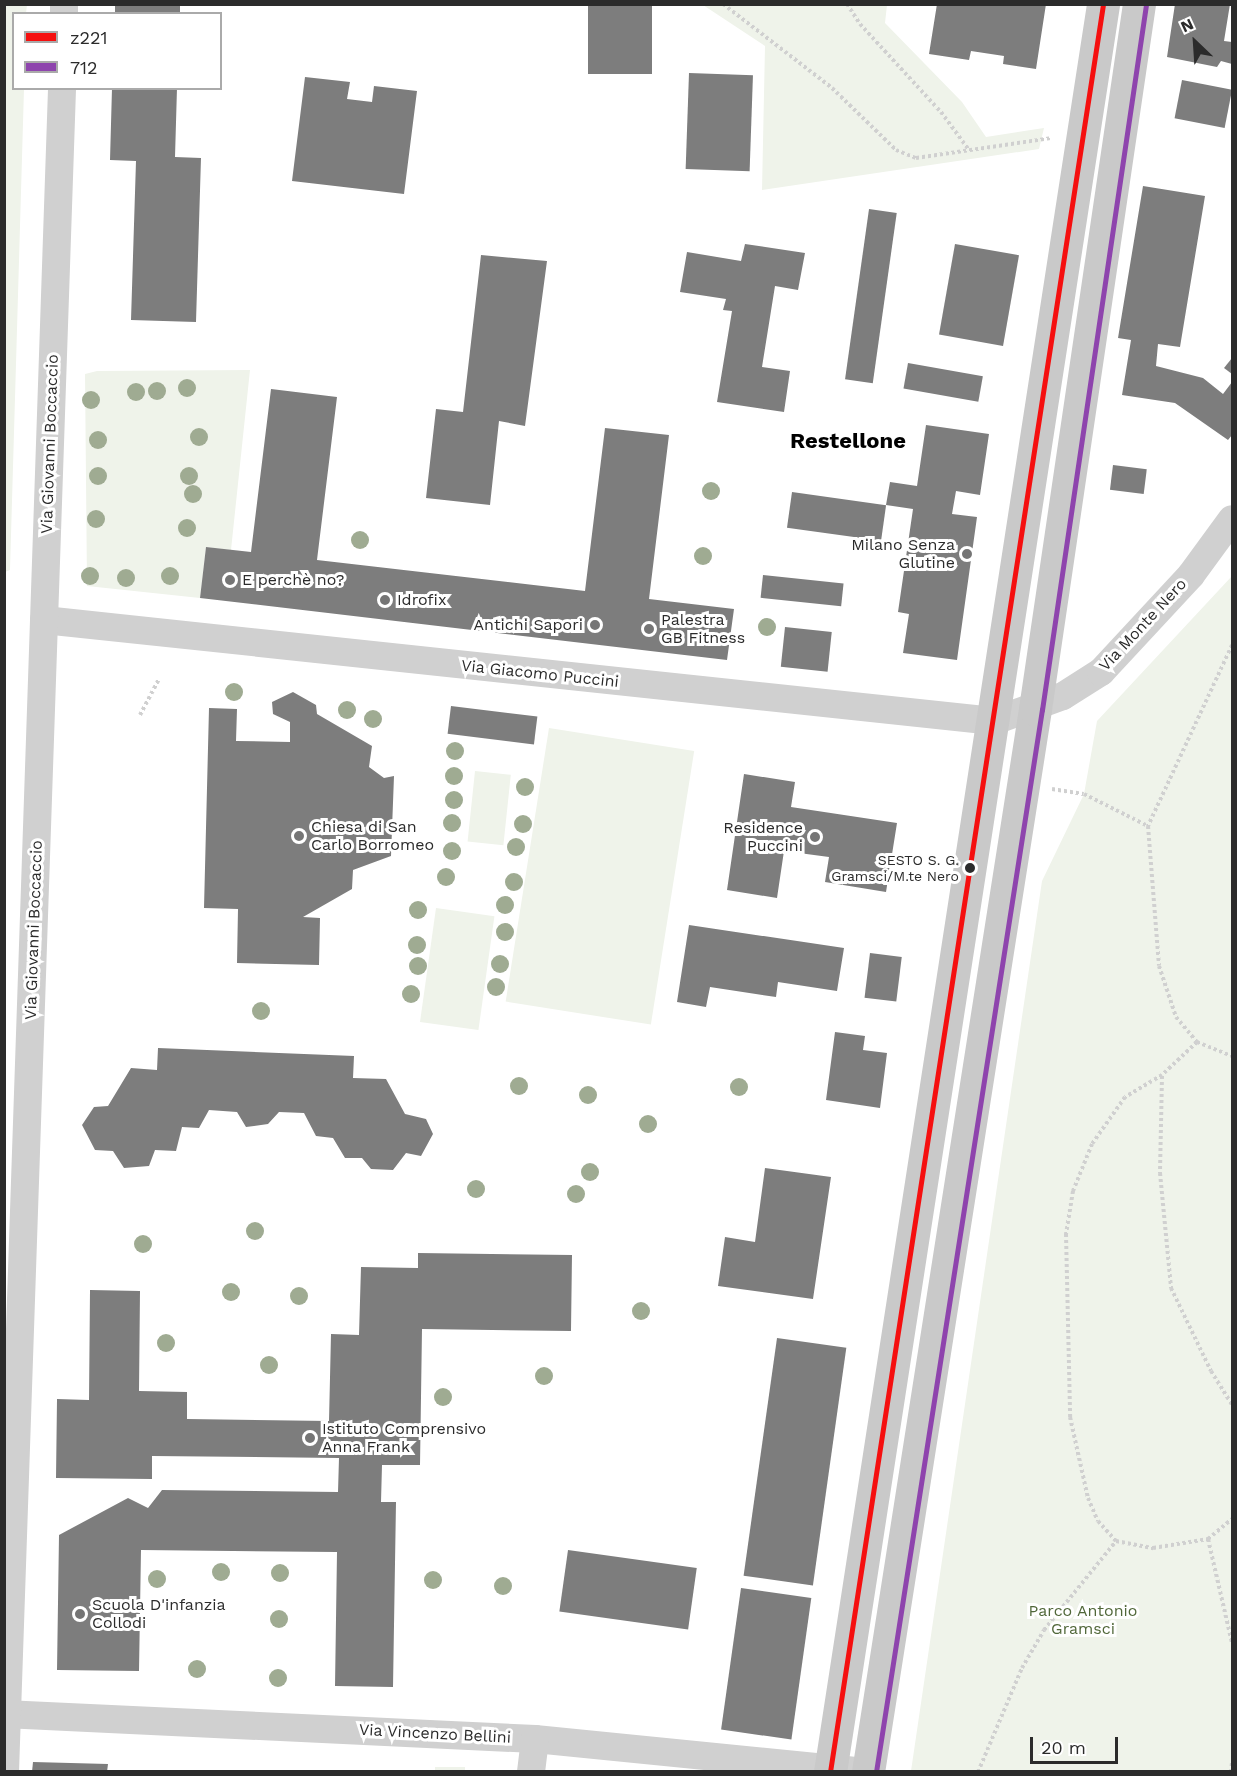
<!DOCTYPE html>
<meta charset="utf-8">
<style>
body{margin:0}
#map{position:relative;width:1237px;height:1776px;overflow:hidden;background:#fff;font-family:"Work Sans",sans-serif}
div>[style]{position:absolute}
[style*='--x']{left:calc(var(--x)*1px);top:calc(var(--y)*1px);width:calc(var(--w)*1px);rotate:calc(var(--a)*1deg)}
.green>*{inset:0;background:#eff3ea;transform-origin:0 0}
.building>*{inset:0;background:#7d7d7d;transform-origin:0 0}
.path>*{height:4px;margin-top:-2px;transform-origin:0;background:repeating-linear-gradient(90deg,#d0d0d0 0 3px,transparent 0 6px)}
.minor>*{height:28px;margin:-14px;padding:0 14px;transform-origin:14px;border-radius:14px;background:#d0d0d0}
.secondary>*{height:33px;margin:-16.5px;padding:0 16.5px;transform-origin:16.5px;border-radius:16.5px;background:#c9c9c9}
.bus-1>*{height:4.5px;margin:-2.25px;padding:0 2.25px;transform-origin:2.25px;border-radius:2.25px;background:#f50f0f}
.bus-2>*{height:4.5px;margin:-2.25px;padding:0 2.25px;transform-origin:2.25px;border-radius:2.25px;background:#8e44ad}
.trees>*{width:18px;height:18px;margin:-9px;border-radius:50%;background:#9fab92}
.dots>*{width:16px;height:16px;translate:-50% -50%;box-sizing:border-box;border:3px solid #fff;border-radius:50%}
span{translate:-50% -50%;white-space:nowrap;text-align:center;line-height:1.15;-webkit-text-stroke:6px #fff;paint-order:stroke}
.bus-label{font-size:14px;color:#2b2b2b}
.right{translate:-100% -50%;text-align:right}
.street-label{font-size:16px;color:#2b2b2b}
.poi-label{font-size:16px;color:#2b2b2b}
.left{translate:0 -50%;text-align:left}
.park-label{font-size:16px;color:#506739}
.district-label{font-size:22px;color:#000;font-weight:700}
.frame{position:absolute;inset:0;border:6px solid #2b2b2b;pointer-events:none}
.legend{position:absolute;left:12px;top:12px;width:210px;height:78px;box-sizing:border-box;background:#fff;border:2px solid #aaa;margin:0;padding:8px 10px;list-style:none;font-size:18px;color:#2b2b2b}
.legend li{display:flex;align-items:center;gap:12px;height:30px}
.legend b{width:30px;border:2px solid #aaa}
.north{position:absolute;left:1165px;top:12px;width:60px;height:60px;-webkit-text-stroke:4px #fff;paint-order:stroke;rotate:335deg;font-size:16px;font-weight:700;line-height:24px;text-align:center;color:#2b2b2b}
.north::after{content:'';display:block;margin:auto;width:21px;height:27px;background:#2b2b2b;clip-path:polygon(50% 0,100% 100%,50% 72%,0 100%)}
.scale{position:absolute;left:1030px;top:1737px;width:88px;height:27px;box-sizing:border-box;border:3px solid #2b2b2b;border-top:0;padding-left:8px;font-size:18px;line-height:21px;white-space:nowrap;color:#2b2b2b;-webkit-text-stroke:4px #fff;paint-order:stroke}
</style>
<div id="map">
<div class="green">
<div style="clip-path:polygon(4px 5px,27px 5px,26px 13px,14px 14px,14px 88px,24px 89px,10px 570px,5px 572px)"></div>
<div style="clip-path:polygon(703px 5px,887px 5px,885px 23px,962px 102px,986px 137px,1044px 128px,1039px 149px,762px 190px,765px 46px)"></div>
<div style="clip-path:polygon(250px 370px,231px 550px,206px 547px,200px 598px,87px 586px,85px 374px,97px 371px)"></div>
<div style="clip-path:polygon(1232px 576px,1232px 1771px,911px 1771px,1042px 881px,1084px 794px,1097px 721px)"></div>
<div style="left:549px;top:728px;width:147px;height:277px;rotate:9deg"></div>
<div style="left:475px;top:771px;width:36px;height:71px;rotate:6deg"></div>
<div style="left:436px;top:908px;width:59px;height:115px;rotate:8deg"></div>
<div style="left:435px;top:1767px;width:30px;height:4px"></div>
</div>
<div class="building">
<div style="left:115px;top:4px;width:65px;height:10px"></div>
<div style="left:588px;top:4px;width:64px;height:70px"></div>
<div style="clip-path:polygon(937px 4px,1046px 4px,1036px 69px,1003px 64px,1004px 56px,971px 51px,969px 60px,929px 54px)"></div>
<div style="clip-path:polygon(1175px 4px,1230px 4px,1224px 41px,1232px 42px,1232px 64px,1221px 61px,1217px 67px,1167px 57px)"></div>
<div style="left:689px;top:73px;width:64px;height:96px;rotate:2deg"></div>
<div style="clip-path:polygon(305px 77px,350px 82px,347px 99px,372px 102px,374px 86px,417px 91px,404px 194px,292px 181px)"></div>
<div style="left:1182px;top:80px;width:51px;height:39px;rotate:11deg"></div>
<div style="clip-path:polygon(112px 88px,177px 88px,175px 157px,201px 158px,196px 322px,131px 320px,136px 161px,110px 160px)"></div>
<div style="clip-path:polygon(1143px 186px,1205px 196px,1180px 347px,1158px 344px,1156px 366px,1203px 378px,1223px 394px,1232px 382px,1232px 435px,1228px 440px,1175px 403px,1122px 395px,1131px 340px,1118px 338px)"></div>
<div style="left:869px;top:209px;width:28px;height:172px;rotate:8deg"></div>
<div style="clip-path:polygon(745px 244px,805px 253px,798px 290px,775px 286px,762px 367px,790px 371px,784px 412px,717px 402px,732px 311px,723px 310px,726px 299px,680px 292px,687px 252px,741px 261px)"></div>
<div style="left:955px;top:244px;width:65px;height:92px;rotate:10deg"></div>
<div style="clip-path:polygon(481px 255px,547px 261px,525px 426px,499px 421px,490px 505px,426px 498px,436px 409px,463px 412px)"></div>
<div style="clip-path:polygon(1232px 358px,1232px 374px,1224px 368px)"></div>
<div style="left:908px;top:363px;width:76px;height:26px;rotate:10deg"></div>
<div style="clip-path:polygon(271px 389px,337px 397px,317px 560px,585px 591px,605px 428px,669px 435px,649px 599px,734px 609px,727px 660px,200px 598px,206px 547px,251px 552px)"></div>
<div style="clip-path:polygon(926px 425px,989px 434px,980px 495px,956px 491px,952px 514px,977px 517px,957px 660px,903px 653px,909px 614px,898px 612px,913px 509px,886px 505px,890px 482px,917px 486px)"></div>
<div style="left:1113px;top:465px;width:34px;height:25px;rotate:7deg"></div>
<div style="left:792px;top:492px;width:95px;height:36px;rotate:8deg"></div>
<div style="left:763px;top:575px;width:81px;height:23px;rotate:6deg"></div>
<div style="left:785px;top:627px;width:47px;height:40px;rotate:6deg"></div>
<div style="clip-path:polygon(293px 692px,316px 705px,317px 714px,372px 746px,369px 767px,384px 778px,394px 776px,391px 856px,353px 870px,352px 889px,303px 917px,320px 918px,319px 965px,237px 963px,238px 909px,204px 908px,209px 708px,237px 709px,236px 741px,290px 742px,290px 722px,273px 714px,272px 702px)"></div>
<div style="left:451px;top:706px;width:87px;height:28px;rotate:7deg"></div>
<div style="clip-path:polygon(744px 774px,795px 782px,791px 807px,897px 823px,886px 892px,825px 882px,829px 857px,784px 851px,777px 898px,727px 890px)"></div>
<div style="clip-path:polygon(689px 925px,844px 948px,837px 991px,778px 982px,776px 997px,710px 987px,706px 1007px,677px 1002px)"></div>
<div style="left:870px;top:953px;width:32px;height:45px;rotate:7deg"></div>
<div style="clip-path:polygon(835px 1032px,865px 1036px,863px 1050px,887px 1053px,880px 1108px,826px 1100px)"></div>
<div style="clip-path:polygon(158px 1048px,354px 1056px,353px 1078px,386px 1079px,405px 1114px,426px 1119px,433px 1134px,421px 1156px,406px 1153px,393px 1170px,371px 1169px,362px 1158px,345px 1158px,333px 1138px,316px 1136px,304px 1113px,279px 1112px,268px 1124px,246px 1127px,237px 1112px,209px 1110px,199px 1128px,182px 1127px,176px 1151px,155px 1150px,149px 1166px,124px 1168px,113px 1151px,95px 1150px,82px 1125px,94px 1107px,108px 1106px,131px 1068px,157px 1070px)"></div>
<div style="clip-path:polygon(765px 1168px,831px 1177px,813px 1299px,718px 1286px,725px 1237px,755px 1242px)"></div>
<div style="clip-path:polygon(418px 1253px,572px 1255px,571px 1331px,422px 1329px,420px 1465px,382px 1465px,381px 1502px,396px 1502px,393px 1687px,335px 1686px,337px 1552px,141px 1550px,139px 1671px,57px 1670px,59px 1535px,128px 1498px,148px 1508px,162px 1490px,338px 1492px,339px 1458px,152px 1456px,152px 1479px,56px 1478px,57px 1399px,89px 1400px,90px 1290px,140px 1291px,139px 1391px,187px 1392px,187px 1419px,329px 1421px,331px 1334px,359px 1335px,361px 1267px,418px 1268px)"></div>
<div style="left:777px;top:1338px;width:70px;height:240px;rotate:8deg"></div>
<div style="left:568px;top:1550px;width:130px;height:62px;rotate:8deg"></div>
<div style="left:741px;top:1588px;width:71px;height:143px;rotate:8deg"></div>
<div style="clip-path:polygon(33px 1762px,108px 1764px,107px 1772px,32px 1772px)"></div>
</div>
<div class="path">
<div style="--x:723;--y:4;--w:138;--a:37.6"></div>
<div style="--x:832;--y:88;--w:89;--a:44.1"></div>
<div style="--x:896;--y:150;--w:22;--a:22"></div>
<div style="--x:916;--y:158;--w:136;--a:-8.4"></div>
<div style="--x:847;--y:4;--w:24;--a:57"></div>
<div style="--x:860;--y:24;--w:120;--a:47.4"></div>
<div style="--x:941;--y:112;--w:47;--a:53.6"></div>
<div style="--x:1232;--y:645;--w:200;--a:114.9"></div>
<div style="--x:1148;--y:826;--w:140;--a:85.5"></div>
<div style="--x:1159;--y:966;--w:54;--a:71.6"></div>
<div style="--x:1176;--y:1017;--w:33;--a:50"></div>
<div style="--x:1197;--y:1042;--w:48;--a:136.7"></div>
<div style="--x:1162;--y:1075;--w:43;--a:149.3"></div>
<div style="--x:1125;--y:1097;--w:57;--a:125.1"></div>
<div style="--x:1092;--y:1144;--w:51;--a:112"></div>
<div style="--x:1073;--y:1191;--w:44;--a:99.2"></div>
<div style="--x:1066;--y:1234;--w:183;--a:88.7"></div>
<div style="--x:1070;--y:1417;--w:83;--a:77.5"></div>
<div style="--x:1088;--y:1498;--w:25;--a:67"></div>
<div style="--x:1098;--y:1521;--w:27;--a:48"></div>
<div style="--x:1116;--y:1541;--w:38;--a:11"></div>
<div style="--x:1153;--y:1548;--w:56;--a:-9.3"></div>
<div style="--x:1208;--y:1539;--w:31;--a:-40"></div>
<div style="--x:140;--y:715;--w:41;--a:-62.2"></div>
<div style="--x:1052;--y:789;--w:32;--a:9"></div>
<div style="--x:1084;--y:794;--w:72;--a:26.6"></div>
<div style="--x:1197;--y:1042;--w:38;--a:22"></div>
<div style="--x:1162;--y:1076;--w:97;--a:91.2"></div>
<div style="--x:1160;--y:1173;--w:116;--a:84.5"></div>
<div style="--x:1171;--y:1288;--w:92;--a:64.3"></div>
<div style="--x:1211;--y:1371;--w:39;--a:58"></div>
<div style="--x:1208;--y:1539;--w:107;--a:77"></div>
<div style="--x:978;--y:1772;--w:113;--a:-67.1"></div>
<div style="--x:1022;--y:1668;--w:44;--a:-59.9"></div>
<div style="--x:1044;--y:1630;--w:114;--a:-51"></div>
<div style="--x:1231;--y:1772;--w:10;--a:-84"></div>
</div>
<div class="minor">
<div style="--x:64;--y:14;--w:10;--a:-90"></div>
<div style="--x:44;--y:620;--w:955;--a:6.07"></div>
<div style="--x:994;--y:721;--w:73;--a:-19.9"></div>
<div style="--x:1063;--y:696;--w:45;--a:-32.3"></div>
<div style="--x:1101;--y:672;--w:132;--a:-47.1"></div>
<div style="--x:1191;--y:575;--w:69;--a:-53.8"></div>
<div style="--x:4;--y:1714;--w:532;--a:2.7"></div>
<div style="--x:535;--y:1739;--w:330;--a:5.7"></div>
<div style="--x:5;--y:1772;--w:1685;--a:-88.06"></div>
<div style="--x:531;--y:1772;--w:33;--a:-83"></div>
</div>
<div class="secondary">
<div style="--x:830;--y:1772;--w:1789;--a:-81.22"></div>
<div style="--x:868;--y:1772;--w:1076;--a:-81.07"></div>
<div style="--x:1035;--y:709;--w:713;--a:-81.61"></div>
</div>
<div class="bus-1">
<div style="--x:830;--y:1772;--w:1789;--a:-81.22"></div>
</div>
<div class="bus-2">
<div style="--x:876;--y:1772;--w:1075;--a:-81.12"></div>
<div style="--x:1042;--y:710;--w:713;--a:-81.61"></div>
</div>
<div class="trees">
<div style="left:187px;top:388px"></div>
<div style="left:157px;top:391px"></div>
<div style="left:136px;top:392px"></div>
<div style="left:91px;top:400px"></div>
<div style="left:199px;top:437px"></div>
<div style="left:98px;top:440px"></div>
<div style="left:98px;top:476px"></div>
<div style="left:189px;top:476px"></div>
<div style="left:711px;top:491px"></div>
<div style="left:193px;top:494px"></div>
<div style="left:96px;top:519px"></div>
<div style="left:187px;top:528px"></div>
<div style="left:360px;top:540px"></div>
<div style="left:703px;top:556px"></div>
<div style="left:90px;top:576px"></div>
<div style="left:170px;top:576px"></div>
<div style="left:126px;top:578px"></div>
<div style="left:767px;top:627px"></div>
<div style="left:234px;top:692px"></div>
<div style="left:347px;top:710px"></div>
<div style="left:373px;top:719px"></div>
<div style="left:455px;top:751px"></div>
<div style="left:454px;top:776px"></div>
<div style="left:525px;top:787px"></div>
<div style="left:454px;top:800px"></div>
<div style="left:452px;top:823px"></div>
<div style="left:523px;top:824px"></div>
<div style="left:516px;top:847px"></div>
<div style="left:452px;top:851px"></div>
<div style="left:446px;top:877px"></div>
<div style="left:514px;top:882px"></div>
<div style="left:505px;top:905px"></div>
<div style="left:418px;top:910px"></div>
<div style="left:505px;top:932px"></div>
<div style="left:417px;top:945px"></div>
<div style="left:500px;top:964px"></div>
<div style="left:418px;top:966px"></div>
<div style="left:496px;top:987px"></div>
<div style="left:411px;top:994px"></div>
<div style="left:261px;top:1011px"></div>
<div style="left:519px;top:1086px"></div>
<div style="left:739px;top:1087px"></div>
<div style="left:588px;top:1095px"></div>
<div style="left:648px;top:1124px"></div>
<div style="left:590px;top:1172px"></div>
<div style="left:476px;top:1189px"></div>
<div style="left:576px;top:1194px"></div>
<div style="left:255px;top:1231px"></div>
<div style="left:143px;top:1244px"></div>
<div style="left:231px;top:1292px"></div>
<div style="left:299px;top:1296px"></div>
<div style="left:641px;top:1311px"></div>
<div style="left:166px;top:1343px"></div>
<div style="left:269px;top:1365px"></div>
<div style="left:544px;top:1376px"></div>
<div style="left:443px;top:1397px"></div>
<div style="left:221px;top:1572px"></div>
<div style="left:280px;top:1573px"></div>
<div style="left:157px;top:1579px"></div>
<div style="left:433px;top:1580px"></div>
<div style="left:503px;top:1586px"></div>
<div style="left:279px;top:1619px"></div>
<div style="left:197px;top:1669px"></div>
<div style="left:278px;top:1678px"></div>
</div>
<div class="dots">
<div style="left:967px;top:554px;background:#757575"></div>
<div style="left:230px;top:580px;background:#757575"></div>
<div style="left:385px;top:600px;background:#757575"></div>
<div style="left:595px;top:625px;background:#757575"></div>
<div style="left:649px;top:629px;background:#757575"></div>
<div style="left:299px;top:836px;background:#757575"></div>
<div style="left:815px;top:837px;background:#757575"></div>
<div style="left:970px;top:868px;background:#2b2b2b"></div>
<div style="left:310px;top:1438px;background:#757575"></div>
<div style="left:80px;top:1614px;background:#757575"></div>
</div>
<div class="bus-label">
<span class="right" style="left:959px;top:868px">SESTO S. G.<br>Gramsci/M.te Nero</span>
</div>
<div class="street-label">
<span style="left:50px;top:444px;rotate:-88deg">Via Giovanni Boccaccio</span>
<span style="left:1143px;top:625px;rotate:-47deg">Via Monte Nero</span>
<span style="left:540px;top:674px;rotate:6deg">Via Giacomo Puccini</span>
<span style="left:34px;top:930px;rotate:-88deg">Via Giovanni Boccaccio</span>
<span style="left:435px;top:1734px;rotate:3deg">Via Vincenzo Bellini</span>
</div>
<div class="poi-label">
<span class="right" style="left:955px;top:554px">Milano Senza<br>Glutine</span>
<span class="left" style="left:242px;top:580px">E perchè no?</span>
<span class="left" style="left:397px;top:600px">Idrofix</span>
<span class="left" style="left:661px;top:629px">Palestra<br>GB Fitness</span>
<span class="right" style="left:583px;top:625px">Antichi Sapori</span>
<span class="left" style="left:311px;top:836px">Chiesa di San<br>Carlo Borromeo</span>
<span class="right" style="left:803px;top:837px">Residence<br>Puccini</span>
<span class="left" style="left:322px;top:1438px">Istituto Comprensivo<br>Anna Frank</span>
<span class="left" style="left:92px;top:1614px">Scuola D'infanzia<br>Collodi</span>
</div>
<div class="park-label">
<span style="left:1083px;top:1620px">Parco Antonio<br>Gramsci</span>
</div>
<div class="district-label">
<span style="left:848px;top:441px">Restellone</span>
</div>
<div class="frame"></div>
<ul class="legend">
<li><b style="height:8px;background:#f50f0f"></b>z221</li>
<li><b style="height:8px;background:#8e44ad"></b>712</li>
</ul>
<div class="north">N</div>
<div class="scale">20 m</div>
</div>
